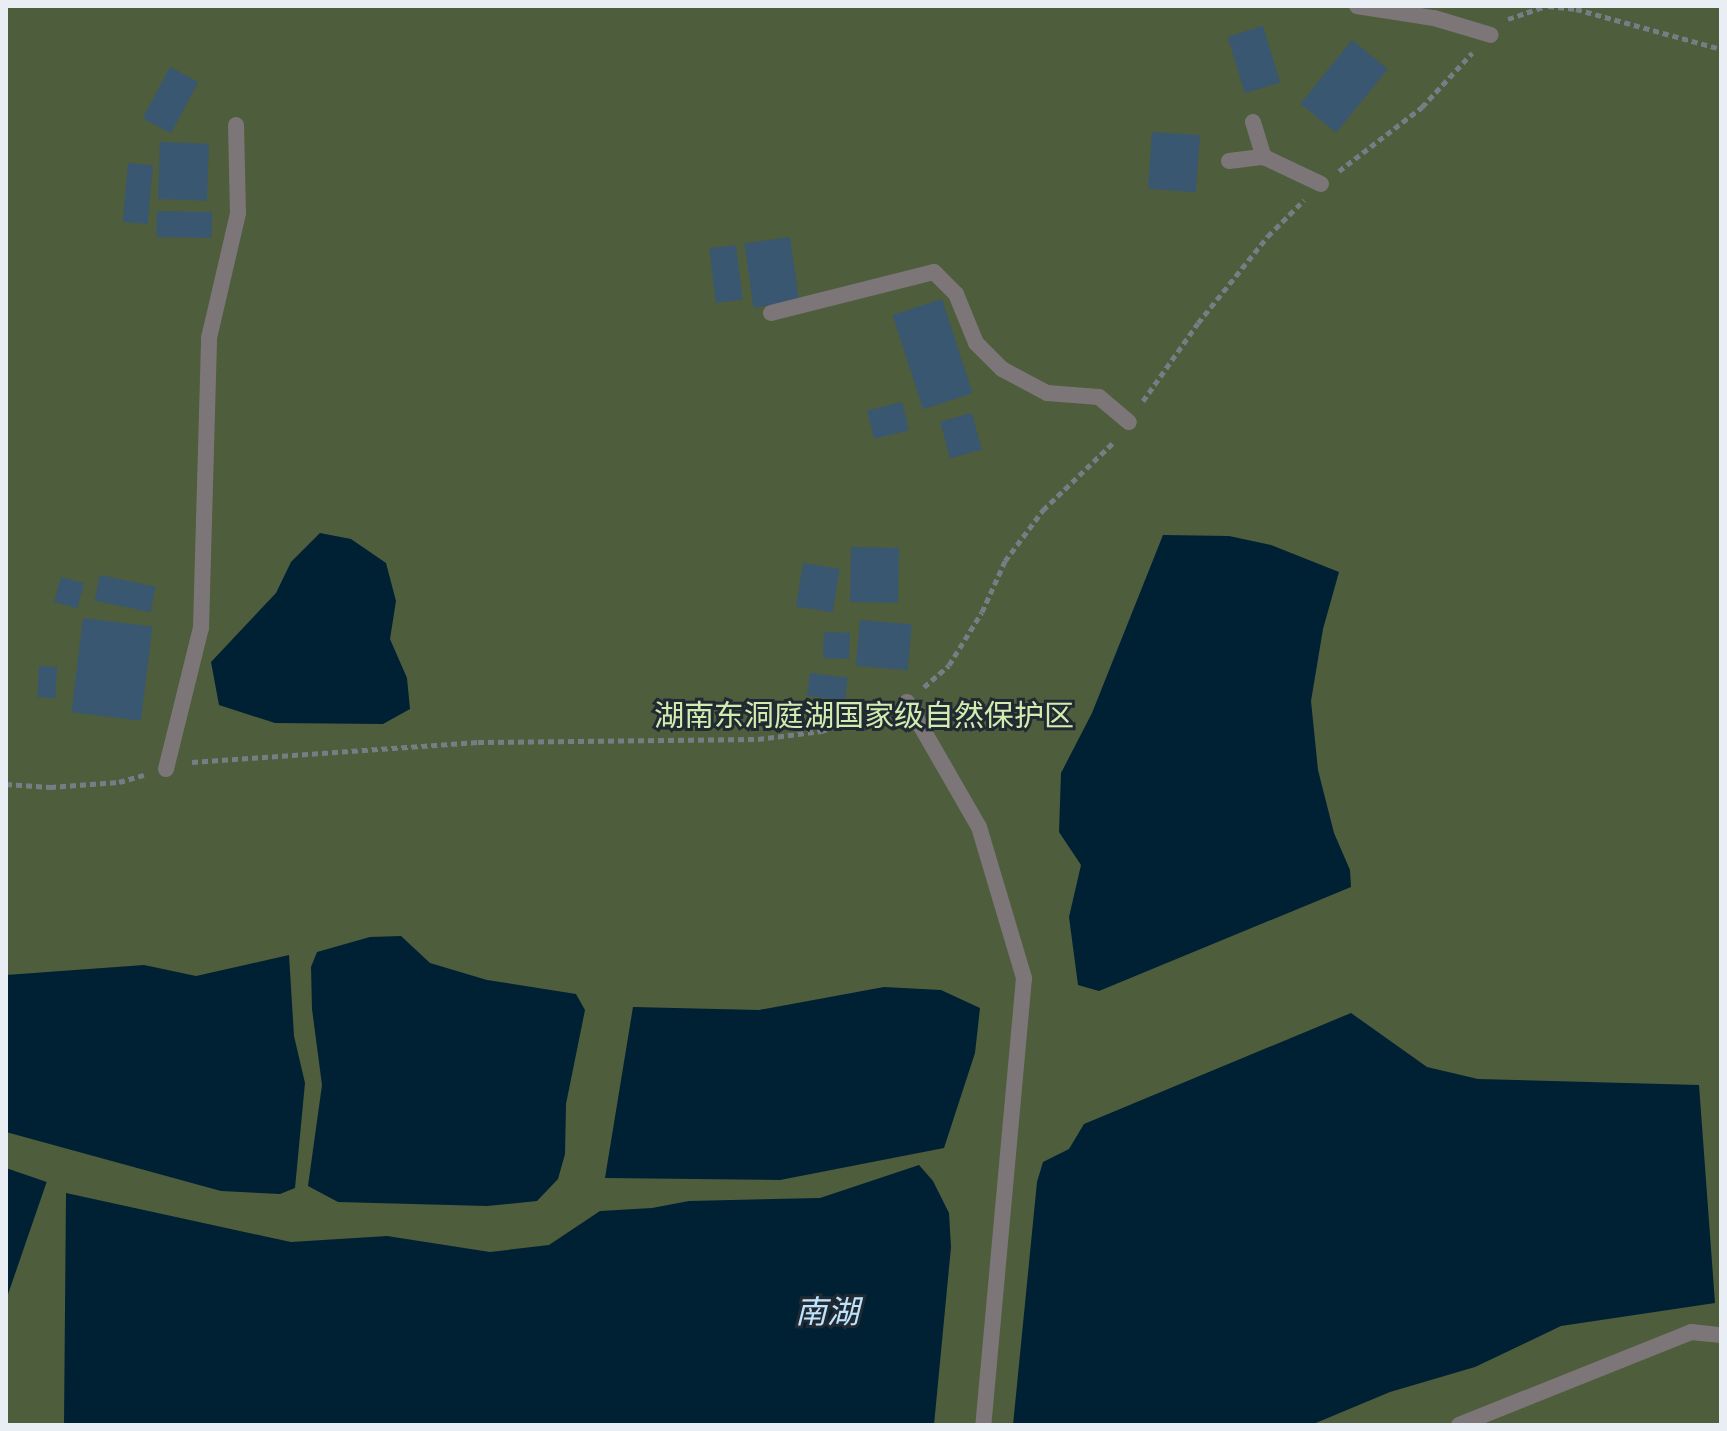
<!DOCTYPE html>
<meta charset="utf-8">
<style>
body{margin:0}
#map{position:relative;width:1727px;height:1431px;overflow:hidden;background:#2b343c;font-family:Cabin,"Noto Sans SC",sans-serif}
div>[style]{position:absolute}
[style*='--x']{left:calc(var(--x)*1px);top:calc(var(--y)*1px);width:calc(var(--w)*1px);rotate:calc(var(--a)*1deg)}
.green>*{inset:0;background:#4e5d3c;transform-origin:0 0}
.water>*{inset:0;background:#002034;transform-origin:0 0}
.building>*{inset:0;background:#3a5771;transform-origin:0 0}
.path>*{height:5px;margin-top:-2.5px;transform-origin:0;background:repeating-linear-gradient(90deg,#767e85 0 6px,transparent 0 10px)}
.minor>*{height:16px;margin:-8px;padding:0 8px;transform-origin:8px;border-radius:8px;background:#7d7678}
span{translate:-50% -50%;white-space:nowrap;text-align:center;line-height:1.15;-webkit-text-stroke:6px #212a32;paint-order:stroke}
.park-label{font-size:30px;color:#d1ecaf}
.water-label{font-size:32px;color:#bee3fc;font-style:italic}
.frame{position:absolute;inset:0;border:8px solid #e9eef4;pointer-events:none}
</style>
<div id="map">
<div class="green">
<div style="left:6px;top:6px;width:1715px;height:1419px"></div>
</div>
<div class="water">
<div style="clip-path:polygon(320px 533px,351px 539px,386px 563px,396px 601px,390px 639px,407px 678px,410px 709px,383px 724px,275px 723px,219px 705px,211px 662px,276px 593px,291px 562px)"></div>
<div style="clip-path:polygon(1163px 535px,1229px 536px,1271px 545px,1339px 572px,1323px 629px,1311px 701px,1318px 770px,1334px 833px,1350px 870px,1351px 887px,1099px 991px,1078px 985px,1069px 917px,1081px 865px,1059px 832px,1061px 773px,1092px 713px)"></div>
<div style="clip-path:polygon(401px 936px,430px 963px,487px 980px,576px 994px,585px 1010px,566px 1104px,565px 1154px,558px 1179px,537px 1201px,487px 1206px,338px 1202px,308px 1186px,322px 1085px,312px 1009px,311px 967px,317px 952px,370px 937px)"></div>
<div style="clip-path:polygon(289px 955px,294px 1036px,305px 1083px,295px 1188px,280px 1194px,221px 1191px,6px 1132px,6px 975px,144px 965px,196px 976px)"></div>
<div style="clip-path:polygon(884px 987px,941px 990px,980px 1008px,975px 1053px,944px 1148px,780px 1180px,605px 1178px,633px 1007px,759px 1010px)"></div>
<div style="clip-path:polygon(1351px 1013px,1427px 1067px,1478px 1079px,1699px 1085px,1715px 1303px,1561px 1326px,1475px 1367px,1390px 1392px,1311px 1425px,1013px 1425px,1037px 1182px,1043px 1162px,1069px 1149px,1084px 1124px)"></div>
<div style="clip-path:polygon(919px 1165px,933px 1181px,949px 1213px,951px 1247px,934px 1425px,64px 1425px,66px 1193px,291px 1242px,387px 1236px,490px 1252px,549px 1245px,600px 1211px,652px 1208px,689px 1201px,820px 1198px)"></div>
<div style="left:6px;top:1168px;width:43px;height:257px;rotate:19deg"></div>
</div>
<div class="building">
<div style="left:1263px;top:26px;width:59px;height:37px;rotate:73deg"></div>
<div style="left:1352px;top:40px;width:46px;height:82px;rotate:39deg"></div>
<div style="left:170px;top:67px;width:32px;height:58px;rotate:28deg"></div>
<div style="left:1152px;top:132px;width:48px;height:57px;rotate:4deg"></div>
<div style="left:160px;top:142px;width:49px;height:57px;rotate:2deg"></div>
<div style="left:128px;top:163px;width:25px;height:59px;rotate:5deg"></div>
<div style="left:157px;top:211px;width:55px;height:26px;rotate:1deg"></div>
<div style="left:790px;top:237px;width:65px;height:46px;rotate:82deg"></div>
<div style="left:736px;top:245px;width:55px;height:27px;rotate:83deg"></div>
<div style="left:942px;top:299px;width:99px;height:52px;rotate:72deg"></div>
<div style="left:902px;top:402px;width:29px;height:36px;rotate:76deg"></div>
<div style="left:972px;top:413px;width:38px;height:33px;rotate:75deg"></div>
<div style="left:851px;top:547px;width:48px;height:55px;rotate:1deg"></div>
<div style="left:803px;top:563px;width:37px;height:44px;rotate:9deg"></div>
<div style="left:100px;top:575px;width:57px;height:26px;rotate:12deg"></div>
<div style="left:61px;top:577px;width:24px;height:26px;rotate:15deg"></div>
<div style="left:83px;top:618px;width:70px;height:95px;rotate:7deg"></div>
<div style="left:860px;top:620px;width:52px;height:46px;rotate:5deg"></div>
<div style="left:824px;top:632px;width:26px;height:26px;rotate:2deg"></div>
<div style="left:39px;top:666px;width:18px;height:31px;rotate:3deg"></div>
<div style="left:810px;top:673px;width:38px;height:23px;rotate:7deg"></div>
</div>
<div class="path">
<div style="--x:1548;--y:6;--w:28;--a:6"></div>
<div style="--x:1576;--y:9;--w:150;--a:15.4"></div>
<div style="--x:1508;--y:19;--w:39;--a:-19"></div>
<div style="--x:1339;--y:171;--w:105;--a:-37.6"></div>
<div style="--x:1422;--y:107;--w:74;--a:-47.2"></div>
<div style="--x:1143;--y:401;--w:95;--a:-54.8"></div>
<div style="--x:1198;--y:323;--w:112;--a:-51.2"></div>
<div style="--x:1268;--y:236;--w:51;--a:-45"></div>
<div style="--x:924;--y:687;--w:33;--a:-41"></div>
<div style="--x:949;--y:665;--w:62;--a:-58.1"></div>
<div style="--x:982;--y:612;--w:56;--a:-65.7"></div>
<div style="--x:1005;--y:561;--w:64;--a:-53.3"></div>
<div style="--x:1043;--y:510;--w:98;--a:-43.8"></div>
<div style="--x:192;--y:762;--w:287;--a:-4"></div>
<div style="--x:478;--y:742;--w:280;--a:-0.6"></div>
<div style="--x:758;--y:739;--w:64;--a:-7.2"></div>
<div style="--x:821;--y:731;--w:67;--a:-17.4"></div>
<div style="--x:6;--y:784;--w:44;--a:3.9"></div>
<div style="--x:50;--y:787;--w:69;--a:-4.1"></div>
<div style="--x:119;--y:782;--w:26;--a:-16"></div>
</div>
<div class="minor">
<div style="--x:1357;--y:6;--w:78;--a:8.9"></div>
<div style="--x:1434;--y:18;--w:59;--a:16.6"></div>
<div style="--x:1253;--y:122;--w:37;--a:73"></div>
<div style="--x:1229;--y:161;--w:35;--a:-7"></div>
<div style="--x:1264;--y:157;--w:63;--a:25.3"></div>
<div style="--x:771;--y:313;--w:168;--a:-14.1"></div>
<div style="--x:934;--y:272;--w:31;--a:45"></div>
<div style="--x:956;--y:294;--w:53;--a:67.8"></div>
<div style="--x:976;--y:343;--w:37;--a:45"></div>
<div style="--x:1002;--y:369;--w:51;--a:28.1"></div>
<div style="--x:1047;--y:393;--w:52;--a:4.4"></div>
<div style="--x:1099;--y:397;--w:39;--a:40"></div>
<div style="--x:907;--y:702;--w:144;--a:60.1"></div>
<div style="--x:979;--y:827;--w:158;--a:73.4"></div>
<div style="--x:1024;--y:978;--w:449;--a:95.2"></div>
<div style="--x:166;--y:769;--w:145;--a:-76.1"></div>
<div style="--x:201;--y:628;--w:290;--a:-88.4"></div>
<div style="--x:209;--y:338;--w:128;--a:-76.9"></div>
<div style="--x:238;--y:213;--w:88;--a:-91.3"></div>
<div style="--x:1459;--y:1425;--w:250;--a:-21.8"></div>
<div style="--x:1691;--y:1332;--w:30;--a:6"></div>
</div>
<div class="park-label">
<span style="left:864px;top:716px">湖南东洞庭湖国家级自然保护区</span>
</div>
<div class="water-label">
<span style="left:827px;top:1312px">南湖</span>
</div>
<div class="frame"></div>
</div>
